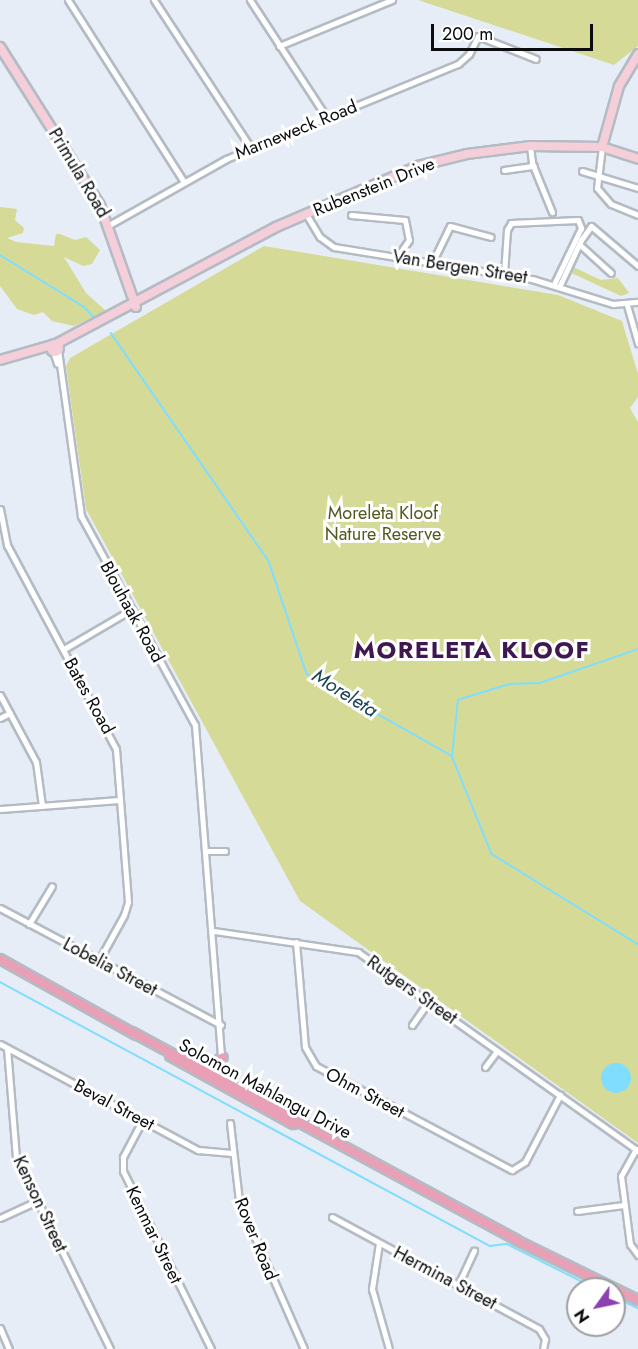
<!DOCTYPE html>
<style>
body{margin:0}
#map{position:relative;width:638px;height:1349px;overflow:hidden;background:#e6edf6;font-family:Jost,sans-serif}
div>[style]{position:absolute}
[style*='--x']{left:calc(var(--x)*1px);top:calc(var(--y)*1px);width:calc(var(--w)*1px);rotate:calc(var(--a)*1deg)}
.green>*{inset:0;background:#d5db97}
.water>*{inset:0;background:#81ddfe}
.round{border-radius:50%}
.stream>*{height:1.5px;margin:-0.75px;padding:0 0.75px;transform-origin:0.75px;border-radius:0.75px;background:#81ddfe}
.roads{filter:drop-shadow(2px 0 #b4bbc3) drop-shadow(-2px 0 #b4bbc3) drop-shadow(0 2px #b4bbc3) drop-shadow(0 -2px #b4bbc3)}
.street>*{height:5px;margin:-2.5px;padding:0 2.5px;transform-origin:2.5px;border-radius:2.5px;background:#fff}
.secondary>*{height:8px;margin:-4px;padding:0 4px;transform-origin:4px;border-radius:4px;background:#f4cfda}
.secondary>.ring{margin:-4px;padding:0;box-sizing:content-box;background:none;border:8px solid #f4cfda;border-radius:50%}
.primary>*{height:8px;margin:-4px;padding:0 4px;transform-origin:4px;border-radius:4px;background:#e99fb5}
span{translate:-50% -50%;white-space:nowrap;text-align:center;line-height:1.15;-webkit-text-stroke:6px #fff;paint-order:stroke}
.street-label{font-size:18px;color:#0a0c0f}
.park-label{font-size:18px;color:#545820}
.water-label{font-size:20px;color:#194351;font-style:italic}
.district-label{font-size:24px;color:#3e184e;font-weight:700;letter-spacing:1.5px}
.north{position:absolute;left:566px;top:1277px;width:60px;height:60px;box-sizing:border-box;background:#fff;border:2px solid #9d9e9f;border-radius:50%;rotate:237deg;font-size:16px;font-weight:700;line-height:24px;text-align:center;color:#0a0c0f}
.north::after{content:'';display:block;margin:auto;width:21px;height:27px;background:#8e40b0;clip-path:polygon(50% 0,100% 100%,50% 72%,0 100%)}
.scale{position:absolute;left:431px;top:24px;width:162px;height:27px;box-sizing:border-box;border:3px solid #0a0c0f;border-top:0;padding-left:8px;font-size:18px;line-height:21px;white-space:nowrap;color:#0a0c0f;-webkit-text-stroke:4px #fff;paint-order:stroke}
</style>
<div id="map">
<div class="green">
<div style="clip-path:polygon(418px 0,638px 0,638px 46px,614px 65px)"></div>
<div style="clip-path:polygon(0 207px,17px 209px,15px 220px,24px 228px,23px 233px,7px 238px,16px 242px,54px 246px,56px 234px,60px 234px,75px 240px,86px 237px,100px 250px,92px 264px,83px 266px,64px 257px,86px 293px,106px 311px,74px 326px,52px 321px,43px 312px,34px 315px,17px 309px,0 286px)"></div>
<div style="clip-path:polygon(264px 246px,558px 295px,622px 321px,638px 374px,638px 397px,630px 408px,638px 422px,638px 1143px,300px 901px,86px 509px,66px 366px,70px 358px)"></div>
<div style="clip-path:polygon(569px 265px,601px 280px,618px 278px,629px 293px,621px 296px,567px 271px)"></div>
</div>
<div class="water">
<div class="round" style="left:601px;top:1063px;width:30px;height:30px"></div>
</div>
<div class="stream">
<div style="--x:0;--y:255;--w:97;--a:31.6"></div>
<div style="--x:83;--y:306;--w:17;--a:45"></div>
<div style="--x:111;--y:333;--w:277;--a:55.3"></div>
<div style="--x:269;--y:561;--w:119;--a:71.4"></div>
<div style="--x:307;--y:674;--w:167;--a:29.5"></div>
<div style="--x:452;--y:756;--w:106;--a:67.8"></div>
<div style="--x:492;--y:854;--w:172;--a:31.7"></div>
<div style="--x:452;--y:756;--w:56;--a:-83.9"></div>
<div style="--x:458;--y:700;--w:53;--a:-17.4"></div>
<div style="--x:509;--y:684;--w:31;--a:-2"></div>
<div style="--x:540;--y:683;--w:104;--a:-19.1"></div>
<div style="--x:0;--y:982;--w:557;--a:28.31"></div>
<div style="--x:490;--y:1246;--w:17;--a:-7"></div>
<div style="--x:507;--y:1244;--w:101;--a:26.6"></div>
<div style="--x:614;--y:1297;--w:26;--a:25"></div>
</div>
<div class="roads">
<div class="street">
<div style="--x:68;--y:0;--w:216;--a:57.5"></div>
<div style="--x:154;--y:0;--w:177;--a:56.8"></div>
<div style="--x:250;--y:0;--w:141;--a:56.9"></div>
<div style="--x:279;--y:46;--w:122;--a:-22.2"></div>
<div style="--x:530;--y:146;--w:17;--a:83"></div>
<div style="--x:532;--y:163;--w:53;--a:67.8"></div>
<div style="--x:602;--y:147;--w:41;--a:97"></div>
<div style="--x:597;--y:188;--w:21;--a:49"></div>
<div style="--x:611;--y:204;--w:29;--a:22"></div>
<div style="--x:504;--y:170;--w:30;--a:-8"></div>
<div style="--x:582;--y:171;--w:59;--a:16.9"></div>
<div style="--x:306;--y:214;--w:27;--a:59"></div>
<div style="--x:320;--y:237;--w:17;--a:36"></div>
<div style="--x:334;--y:247;--w:201;--a:9.2"></div>
<div style="--x:532;--y:279;--w:85;--a:17.2"></div>
<div style="--x:613;--y:304;--w:25;--a:-5"></div>
<div style="--x:351;--y:215;--w:54;--a:5.3"></div>
<div style="--x:405;--y:220;--w:20;--a:79"></div>
<div style="--x:409;--y:240;--w:21;--a:125"></div>
<div style="--x:109;--y:225;--w:134;--a:-29.4"></div>
<div style="--x:226;--y:159;--w:251;--a:-22.3"></div>
<div style="--x:458;--y:64;--w:15;--a:-42"></div>
<div style="--x:469;--y:54;--w:20;--a:-63"></div>
<div style="--x:478;--y:36;--w:62;--a:21.6"></div>
<div style="--x:579;--y:244;--w:43;--a:42.2"></div>
<div style="--x:432;--y:263;--w:41;--a:-64.1"></div>
<div style="--x:450;--y:226;--w:42;--a:15"></div>
<div style="--x:504;--y:274;--w:44;--a:-86.1"></div>
<div style="--x:507;--y:230;--w:8;--a:-60"></div>
<div style="--x:511;--y:223;--w:67;--a:-2.6"></div>
<div style="--x:578;--y:220;--w:9;--a:69"></div>
<div style="--x:581;--y:228;--w:62;--a:115.7"></div>
<div style="--x:560;--y:285;--w:50;--a:-65"></div>
<div style="--x:581;--y:240;--w:17;--a:-54"></div>
<div style="--x:591;--y:226;--w:62;--a:40.4"></div>
<div style="--x:627;--y:305;--w:40;--a:74"></div>
<div style="--x:58;--y:350;--w:168;--a:82.1"></div>
<div style="--x:81;--y:516;--w:238;--a:61.4"></div>
<div style="--x:195;--y:725;--w:357;--a:85.5"></div>
<div style="--x:53;--y:351;--w:13;--a:72"></div>
<div style="--x:0;--y:509;--w:37;--a:79"></div>
<div style="--x:7;--y:545;--w:231;--a:61.9"></div>
<div style="--x:116;--y:749;--w:153;--a:85.5"></div>
<div style="--x:128;--y:902;--w:14;--a:107"></div>
<div style="--x:124;--y:915;--w:54;--a:119"></div>
<div style="--x:64;--y:649;--w:69;--a:-30.3"></div>
<div style="--x:0;--y:695;--w:76;--a:61.8"></div>
<div style="--x:36;--y:762;--w:44;--a:82.2"></div>
<div style="--x:0;--y:718;--w:11;--a:-27"></div>
<div style="--x:0;--y:809;--w:120;--a:-4.3"></div>
<div style="--x:207;--y:851;--w:18;--a:0"></div>
<div style="--x:0;--y:908;--w:250;--a:27.9"></div>
<div style="--x:29;--y:924;--w:44;--a:-58.8"></div>
<div style="--x:214;--y:931;--w:146;--a:8.3"></div>
<div style="--x:358;--y:952;--w:344;--a:35.4"></div>
<div style="--x:296;--y:942;--w:105;--a:85.1"></div>
<div style="--x:305;--y:1047;--w:22;--a:60"></div>
<div style="--x:316;--y:1066;--w:222;--a:28"></div>
<div style="--x:512;--y:1170;--w:15;--a:-32"></div>
<div style="--x:525;--y:1162;--w:76;--a:-62.4"></div>
<div style="--x:412;--y:1025;--w:29;--a:-55"></div>
<div style="--x:0;--y:1044;--w:225;--a:28.2"></div>
<div style="--x:198;--y:1150;--w:34;--a:5"></div>
<div style="--x:7;--y:1048;--w:109;--a:85.3"></div>
<div style="--x:16;--y:1157;--w:214;--a:63.9"></div>
<div style="--x:485;--y:1067;--w:20;--a:-53"></div>
<div style="--x:142;--y:1121;--w:41;--a:117.8"></div>
<div style="--x:123;--y:1157;--w:14;--a:90"></div>
<div style="--x:123;--y:1171;--w:199;--a:63.7"></div>
<div style="--x:230;--y:1123;--w:79;--a:83.4"></div>
<div style="--x:239;--y:1201;--w:162;--a:66.3"></div>
<div style="--x:636;--y:1149;--w:31;--a:119"></div>
<div style="--x:621;--y:1176;--w:69;--a:82.5"></div>
<div style="--x:630;--y:1244;--w:14;--a:54"></div>
<div style="--x:577;--y:1211;--w:47;--a:-7.3"></div>
<div style="--x:332;--y:1217;--w:235;--a:28.4"></div>
<div style="--x:539;--y:1329;--w:12;--a:59"></div>
<div style="--x:545;--y:1339;--w:10;--a:101"></div>
<div style="--x:0;--y:1218;--w:41;--a:-24.7"></div>
<div style="--x:379;--y:1243;--w:47;--a:98.7"></div>
<div style="--x:372;--y:1289;--w:62;--a:74.2"></div>
<div style="--x:458;--y:1285;--w:38;--a:-65"></div>
<div style="--x:0;--y:1328;--w:23;--a:67"></div>
</div>
<div class="secondary">
<div style="--x:0;--y:47;--w:187;--a:57.7"></div>
<div style="--x:100;--y:205;--w:108;--a:70.6"></div>
<div style="--x:602;--y:147;--w:63;--a:-74.4"></div>
<div style="--x:619;--y:86;--w:37;--a:-59"></div>
<div style="--x:56;--y:344;--w:249;--a:-28"></div>
<div style="--x:276;--y:227;--w:155;--a:-23.2"></div>
<div style="--x:418;--y:166;--w:50;--a:-13.8"></div>
<div style="--x:467;--y:154;--w:64;--a:-7.2"></div>
<div style="--x:530;--y:146;--w:72;--a:0.8"></div>
<div style="--x:602;--y:147;--w:38;--a:18"></div>
<div class="ring" style="left:51px;top:344px;width:0;height:0"></div>
<div style="--x:0;--y:360;--w:54;--a:-16.1"></div>
</div>
<div class="primary">
<div style="--x:0;--y:959;--w:156;--a:29.2"></div>
<div style="--x:132;--y:1032;--w:437;--a:28.4"></div>
<div style="--x:516;--y:1240;--w:136;--a:26.2"></div>
<div style="--x:170;--y:1056;--w:141;--a:28.9"></div>
<div style="--x:204;--y:1069;--w:22;--a:-32"></div>
</div>
</div>
<div class="street-label">
<span style="left:296px;top:130px;rotate:-22deg">Marneweck Road</span>
<span style="left:79px;top:173px;rotate:59deg">Primula Road</span>
<span style="left:374px;top:187px;rotate:-22deg">Rubenstein Drive</span>
<span style="left:460px;top:267px;rotate:9deg">Van Bergen Street</span>
<span style="left:132px;top:612px;rotate:61deg">Blouhaak Road</span>
<span style="left:89px;top:696px;rotate:61deg">Bates Road</span>
<span style="left:110px;top:967px;rotate:28deg">Lobelia Street</span>
<span style="left:412px;top:990px;rotate:35deg">Rutgers Street</span>
<span style="left:265px;top:1089px;rotate:28deg">Solomon Mahlangu Drive</span>
<span style="left:365px;top:1093px;rotate:28deg">Ohm Street</span>
<span style="left:114px;top:1105px;rotate:28deg">Beval Street</span>
<span style="left:40px;top:1204px;rotate:65deg">Kenson Street</span>
<span style="left:154px;top:1235px;rotate:64deg">Kenmar Street</span>
<span style="left:256px;top:1239px;rotate:68deg">Rover Road</span>
<span style="left:445px;top:1278px;rotate:28deg">Hermina Street</span>
</div>
<div class="park-label">
<span style="left:383px;top:524px">Moreleta Kloof<br>Nature Reserve</span>
</div>
<div class="water-label">
<span style="left:345px;top:693px;rotate:32deg">Moreleta</span>
</div>
<div class="district-label">
<span style="left:472px;top:650px">MORELETA KLOOF</span>
</div>
<div class="north">N</div>
<div class="scale">200 m</div>
</div>
